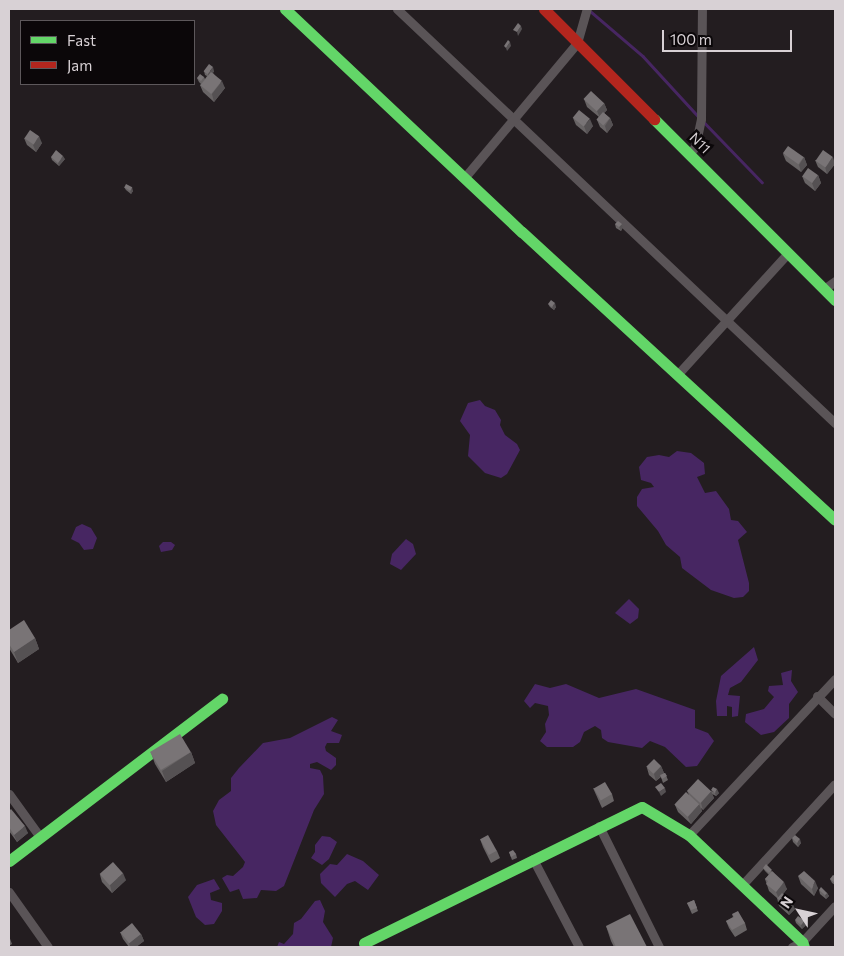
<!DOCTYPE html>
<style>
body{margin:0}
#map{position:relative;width:844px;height:956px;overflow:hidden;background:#231d20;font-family:Commissioner,sans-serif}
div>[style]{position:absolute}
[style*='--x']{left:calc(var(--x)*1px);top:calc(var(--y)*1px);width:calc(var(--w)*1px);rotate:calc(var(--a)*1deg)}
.water>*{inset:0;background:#472662}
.stream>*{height:2.5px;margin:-1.25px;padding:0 1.25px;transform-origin:1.25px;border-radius:1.25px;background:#472662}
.street>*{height:9px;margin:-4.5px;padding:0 4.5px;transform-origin:4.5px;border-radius:4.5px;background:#5a5457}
.fast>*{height:11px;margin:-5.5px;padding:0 5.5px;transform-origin:5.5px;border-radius:5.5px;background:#63d668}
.jam>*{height:11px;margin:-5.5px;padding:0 5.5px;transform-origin:5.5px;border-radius:5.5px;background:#b3261e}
.wall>*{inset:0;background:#686465}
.shaded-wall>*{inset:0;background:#555153}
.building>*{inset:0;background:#797476;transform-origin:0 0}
span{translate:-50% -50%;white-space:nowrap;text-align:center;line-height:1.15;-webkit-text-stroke:5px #0b0709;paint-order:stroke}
.street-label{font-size:14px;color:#d8d1d5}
.frame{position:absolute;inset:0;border:10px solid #d8d1d5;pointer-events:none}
.legend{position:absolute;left:20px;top:20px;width:175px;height:65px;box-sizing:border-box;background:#0b0709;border:1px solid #5d585b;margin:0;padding:6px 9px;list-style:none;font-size:15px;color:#d8d1d5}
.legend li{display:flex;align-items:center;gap:10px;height:25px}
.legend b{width:25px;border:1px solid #5d585b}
.north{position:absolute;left:774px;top:886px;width:50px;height:50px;-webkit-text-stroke:4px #0b0709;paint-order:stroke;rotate:305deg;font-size:14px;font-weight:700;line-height:20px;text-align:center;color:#d8d1d5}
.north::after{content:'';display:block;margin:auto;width:18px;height:22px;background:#d8d1d5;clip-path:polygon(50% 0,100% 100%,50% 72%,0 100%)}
.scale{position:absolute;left:662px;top:30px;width:130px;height:22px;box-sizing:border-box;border:2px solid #d8d1d5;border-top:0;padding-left:6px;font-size:15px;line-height:18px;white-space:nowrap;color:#d8d1d5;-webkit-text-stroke:4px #0b0709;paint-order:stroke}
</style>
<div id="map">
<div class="water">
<div style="clip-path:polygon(480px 400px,485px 406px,495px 410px,501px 420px,500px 425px,505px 435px,517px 444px,520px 450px,507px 474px,501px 478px,485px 473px,468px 456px,470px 435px,460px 421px,468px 403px)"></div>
<div style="clip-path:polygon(677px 451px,691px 453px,704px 463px,705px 474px,697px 477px,705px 493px,716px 491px,729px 509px,731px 520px,738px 521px,747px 532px,738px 540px,749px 583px,749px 591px,743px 597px,734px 598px,711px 590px,682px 568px,680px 557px,666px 545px,658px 531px,637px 506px,637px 497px,642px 489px,654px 487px,651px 483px,641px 480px,639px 467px,647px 457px,659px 455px,669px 457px)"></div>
<div style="clip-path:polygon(82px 524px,91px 528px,97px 538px,93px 549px,84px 550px,79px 543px,71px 539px,76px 527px)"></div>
<div style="clip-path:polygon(406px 539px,413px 544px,416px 554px,401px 570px,390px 564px,392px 554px)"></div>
<div style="clip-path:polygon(163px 542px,171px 542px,175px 545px,172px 550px,161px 552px,159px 546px)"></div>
<div style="clip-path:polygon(629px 599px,639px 609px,638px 618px,630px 624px,615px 613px)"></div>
<div style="clip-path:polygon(754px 647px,758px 660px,741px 682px,730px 688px,728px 695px,740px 696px,738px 716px,732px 717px,732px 707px,727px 706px,727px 716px,717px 716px,716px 701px,721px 676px)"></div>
<div style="clip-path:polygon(792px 670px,791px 681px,798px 692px,789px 704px,789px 718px,774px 732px,761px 735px,745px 722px,746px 714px,764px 709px,774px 697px,768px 691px,769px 686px,783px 685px,781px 673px)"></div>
<div style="clip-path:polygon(535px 684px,550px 688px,566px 684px,599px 698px,636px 689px,695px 710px,695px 728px,708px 733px,714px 741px,697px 766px,686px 767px,665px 747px,650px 741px,642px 748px,608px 742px,602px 738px,601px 730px,595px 726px,584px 732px,580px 742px,573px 747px,547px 747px,540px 741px,546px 732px,545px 724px,549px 715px,548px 706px,535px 703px,530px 708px,524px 701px)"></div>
<div style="clip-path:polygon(332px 717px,338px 720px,331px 731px,342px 735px,339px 743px,327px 743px,325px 747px,326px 751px,336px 758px,336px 765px,331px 770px,317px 762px,310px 764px,310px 768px,320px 770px,323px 776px,324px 794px,314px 810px,284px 886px,276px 891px,261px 890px,257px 898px,243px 899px,239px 889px,230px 892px,222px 878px,227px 875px,233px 876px,243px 867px,245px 862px,216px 825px,213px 811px,219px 800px,231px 791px,231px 778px,239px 768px,263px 743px,290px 738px)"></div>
<div style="clip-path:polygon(322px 836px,330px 837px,337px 842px,329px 859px,322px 865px,311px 858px,315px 852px,315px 845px)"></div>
<div style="clip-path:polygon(347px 854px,363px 861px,379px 875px,368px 890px,355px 881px,347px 884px,335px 897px,321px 883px,320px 874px,330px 864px,337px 865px)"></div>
<div style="clip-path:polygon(214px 879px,220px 889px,210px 893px,211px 900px,222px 903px,222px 911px,214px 924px,205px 925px,196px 917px,188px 897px,197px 885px)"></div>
<div style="clip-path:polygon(320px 900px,325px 911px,323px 922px,333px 938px,331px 947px,277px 947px,279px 942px,284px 944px,293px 934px,294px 923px,301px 919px,315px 901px)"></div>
</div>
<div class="stream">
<div style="--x:589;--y:10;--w:71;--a:40.4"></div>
<div style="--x:643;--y:56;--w:81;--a:47.5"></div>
<div style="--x:703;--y:121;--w:85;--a:46"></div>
</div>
<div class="street">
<div style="--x:397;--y:9;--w:603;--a:43.39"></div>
<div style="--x:689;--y:154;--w:9;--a:-49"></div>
<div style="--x:695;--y:147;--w:29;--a:-78"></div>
<div style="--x:701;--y:119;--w:110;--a:-89.5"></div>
<div style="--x:465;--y:177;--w:175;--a:-50.1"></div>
<div style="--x:577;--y:43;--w:35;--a:-74"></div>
<div style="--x:824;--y:289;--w:14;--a:-36"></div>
<div style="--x:677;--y:375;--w:165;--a:-47.7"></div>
<div style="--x:817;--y:696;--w:25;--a:45"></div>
<div style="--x:9;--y:794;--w:53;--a:54.2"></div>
<div style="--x:599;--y:826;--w:135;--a:63.6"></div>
<div style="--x:689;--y:835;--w:214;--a:-46.9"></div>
<div style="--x:533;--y:859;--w:99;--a:62.4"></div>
<div style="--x:742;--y:885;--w:137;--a:-47.4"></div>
<div style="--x:9;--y:892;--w:67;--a:54.7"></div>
<div style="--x:792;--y:947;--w:11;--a:-27"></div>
<div style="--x:802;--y:942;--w:49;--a:-47.5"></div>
</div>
<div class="fast">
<div style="--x:285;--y:9;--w:325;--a:43.3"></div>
<div style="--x:522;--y:232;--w:425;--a:42.6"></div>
<div style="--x:654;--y:119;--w:256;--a:45"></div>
<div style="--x:9;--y:861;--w:268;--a:-37.3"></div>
<div style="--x:364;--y:943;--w:309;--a:-26.1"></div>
<div style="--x:642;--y:807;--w:55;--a:30.8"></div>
<div style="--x:689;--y:835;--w:156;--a:43.4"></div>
<div style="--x:802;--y:942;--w:5;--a:68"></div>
</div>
<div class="jam">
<div style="--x:544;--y:9;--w:156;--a:45"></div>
</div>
<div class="wall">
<div style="clip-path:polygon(204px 71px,214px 71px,213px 73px,225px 88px,214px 102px,203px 92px,200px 85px,201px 84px,199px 82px,197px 78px,204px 77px,205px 79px,207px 76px,205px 75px)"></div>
<div style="clip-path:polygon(584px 99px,604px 103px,607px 110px,604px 113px,610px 118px,613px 125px,607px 133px,600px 127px,597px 120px,599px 117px,587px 107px)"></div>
<div style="clip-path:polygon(573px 118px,593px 126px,587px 134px,576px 125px)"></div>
<div style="clip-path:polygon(24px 138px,42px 143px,36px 152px,27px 145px)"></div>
<div style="clip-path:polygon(783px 154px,804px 157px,807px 165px,801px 172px,786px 161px)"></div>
<div style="clip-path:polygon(51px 157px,65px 159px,59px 166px,52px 160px)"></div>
<div style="clip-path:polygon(815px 160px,835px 164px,827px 174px,818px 167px)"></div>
<div style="clip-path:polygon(818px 175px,821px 183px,815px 191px,805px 183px,802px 176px)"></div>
<div style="clip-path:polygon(124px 187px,133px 191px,131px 194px,126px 190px)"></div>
<div style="clip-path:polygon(615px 224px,622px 224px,623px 227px,621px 231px,616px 228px)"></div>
<div style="clip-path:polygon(548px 304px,556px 307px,554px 310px,550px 307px)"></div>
<div style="clip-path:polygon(9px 630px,35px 638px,39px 649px,18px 663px,9px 648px)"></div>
<div style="clip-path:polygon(191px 752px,195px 763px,166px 782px,155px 764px,151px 753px)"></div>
<div style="clip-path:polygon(661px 766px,664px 773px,665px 773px,668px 780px,663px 783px,661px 777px,656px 781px,649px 775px,647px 768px)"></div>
<div style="clip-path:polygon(593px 788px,612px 794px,614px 801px,602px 808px)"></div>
<div style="clip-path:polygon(687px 791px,711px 791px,719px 793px,716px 796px,712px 794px,714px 798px,703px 810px,701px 808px,702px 811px,691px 824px,678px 812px,675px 805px,689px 795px)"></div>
<div style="clip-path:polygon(9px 811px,28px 833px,17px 842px,9px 831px)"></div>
<div style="clip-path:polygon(792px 838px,801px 843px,798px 847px,793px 842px)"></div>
<div style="clip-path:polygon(480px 839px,497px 851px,500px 858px,491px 863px,483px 847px)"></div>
<div style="clip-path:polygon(509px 852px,516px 854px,517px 858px,512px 860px)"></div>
<div style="clip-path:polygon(763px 868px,773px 872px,787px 889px,783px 894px,795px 909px,789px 915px,779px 906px,777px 898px,769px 891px,765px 879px,769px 875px,765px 871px)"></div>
<div style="clip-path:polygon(100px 875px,126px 880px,112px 893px,102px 882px)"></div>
<div style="clip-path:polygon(798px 876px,818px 888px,814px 896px,801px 884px)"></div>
<div style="clip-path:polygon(835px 876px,835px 885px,832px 883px,830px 879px)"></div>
<div style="clip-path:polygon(819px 890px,827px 893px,829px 896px,826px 899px,820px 894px)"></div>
<div style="clip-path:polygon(694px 900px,698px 911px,692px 914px,687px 903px)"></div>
<div style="clip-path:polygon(732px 914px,745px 923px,747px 930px,735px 937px,729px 928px,726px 921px,733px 917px)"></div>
<div style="clip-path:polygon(795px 920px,806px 925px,802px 929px,796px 923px)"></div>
<div style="clip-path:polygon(606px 926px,647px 947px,614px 947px,611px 941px)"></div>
<div style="clip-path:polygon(120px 932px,141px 934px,144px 941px,136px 947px,129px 947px,123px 939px)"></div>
<div style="clip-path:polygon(9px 936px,12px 944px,9px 946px)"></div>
</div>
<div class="shaded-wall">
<div style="clip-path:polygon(521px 26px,522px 29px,518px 36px,517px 32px)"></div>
<div style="clip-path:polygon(510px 42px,511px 46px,507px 51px,506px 48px)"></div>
<div style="clip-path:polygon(213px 67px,214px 71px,209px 78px,208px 74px)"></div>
<div style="clip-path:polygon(222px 81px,225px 88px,214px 102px,212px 94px)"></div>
<div style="clip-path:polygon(604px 103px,607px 110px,600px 118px,597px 111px)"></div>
<div style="clip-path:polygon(610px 118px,613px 125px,607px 133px,605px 126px)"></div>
<div style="clip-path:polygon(590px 119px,593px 126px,587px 134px,584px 126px)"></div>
<div style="clip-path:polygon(39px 136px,42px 143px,36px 152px,33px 145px)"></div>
<div style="clip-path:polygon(63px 156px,65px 159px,59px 166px,58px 163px)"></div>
<div style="clip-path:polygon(804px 157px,807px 165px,801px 172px,799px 165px)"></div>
<div style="clip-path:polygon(833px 157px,835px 164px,827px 174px,825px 167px)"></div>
<div style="clip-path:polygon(818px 175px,821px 183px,815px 191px,812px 183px)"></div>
<div style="clip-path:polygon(132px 187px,133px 191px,131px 194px,130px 190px)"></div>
<div style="clip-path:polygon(622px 224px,623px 227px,621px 231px,619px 227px)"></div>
<div style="clip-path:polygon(555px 303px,556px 307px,554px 310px,552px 307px)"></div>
<div style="clip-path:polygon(35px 638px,39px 649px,18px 663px,14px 652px)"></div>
<div style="clip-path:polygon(191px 752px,195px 763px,166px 782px,162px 771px)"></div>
<div style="clip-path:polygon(661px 766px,664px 773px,656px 781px,654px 774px)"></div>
<div style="clip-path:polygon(665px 788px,666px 792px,661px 796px,659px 792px)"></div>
<div style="clip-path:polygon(717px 789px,719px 793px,716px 796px,715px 793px)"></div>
<div style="clip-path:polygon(711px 791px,714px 798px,703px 810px,701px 803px)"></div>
<div style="clip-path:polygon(699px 804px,702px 811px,691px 824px,688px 817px)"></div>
<div style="clip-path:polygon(25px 826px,28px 833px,17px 842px,14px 835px)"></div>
<div style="clip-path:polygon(800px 839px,801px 843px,798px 847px,797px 843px)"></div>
<div style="clip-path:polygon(123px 873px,126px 880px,112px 893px,110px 885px)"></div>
<div style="clip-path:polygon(815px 881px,818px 888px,814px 896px,812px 889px)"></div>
<div style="clip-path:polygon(784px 882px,787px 889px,779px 899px,776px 892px)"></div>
<div style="clip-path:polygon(827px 893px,829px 896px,826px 899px,825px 895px)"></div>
<div style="clip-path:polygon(792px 902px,795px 909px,789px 915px,787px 907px)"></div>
<div style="clip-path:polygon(805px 921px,806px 925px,802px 929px,801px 925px)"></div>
<div style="clip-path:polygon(141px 934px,144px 941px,136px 947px,130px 947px,129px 943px)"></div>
</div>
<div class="building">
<div style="clip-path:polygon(518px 23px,521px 26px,517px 32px,513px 30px)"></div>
<div style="clip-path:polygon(508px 40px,510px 42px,506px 48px,504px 46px)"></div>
<div style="left:209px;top:64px;width:5px;height:9px;rotate:37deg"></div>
<div style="left:211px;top:72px;width:14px;height:17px;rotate:39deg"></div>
<div style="left:200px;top:74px;width:5px;height:5px;rotate:37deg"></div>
<div style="left:591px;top:91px;width:18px;height:11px;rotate:43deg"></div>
<div style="left:579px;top:110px;width:14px;height:10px;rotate:39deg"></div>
<div style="left:603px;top:112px;width:9px;height:10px;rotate:41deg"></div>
<div style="left:30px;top:130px;width:11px;height:10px;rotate:34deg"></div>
<div style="left:788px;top:146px;width:19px;height:9px;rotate:35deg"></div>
<div style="clip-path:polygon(56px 150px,63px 156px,58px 163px,51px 157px)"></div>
<div style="left:823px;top:150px;width:12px;height:13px;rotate:35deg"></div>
<div style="left:808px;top:168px;width:12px;height:10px;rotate:35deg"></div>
<div style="left:126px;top:184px;width:7px;height:4px;rotate:27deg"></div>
<div style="clip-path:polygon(618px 221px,622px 224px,619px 227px,615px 224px)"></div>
<div style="left:551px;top:300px;width:5px;height:5px;rotate:37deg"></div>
<div style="clip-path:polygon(24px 620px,35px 638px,14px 652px,9px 644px,9px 630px)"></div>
<div style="left:180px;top:734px;width:21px;height:35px;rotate:59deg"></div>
<div style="left:654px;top:759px;width:10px;height:11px;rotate:45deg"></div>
<div style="clip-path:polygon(665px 773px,667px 776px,662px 779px,660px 775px)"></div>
<div style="left:698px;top:779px;width:18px;height:16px;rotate:43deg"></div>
<div style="left:605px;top:782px;width:14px;height:13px;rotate:60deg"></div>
<div style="clip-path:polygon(661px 783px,665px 788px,659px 792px,655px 787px)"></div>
<div style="clip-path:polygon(713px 787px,717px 789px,715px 793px,711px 790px)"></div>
<div style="left:686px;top:792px;width:18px;height:17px;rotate:43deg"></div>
<div style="clip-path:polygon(11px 809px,25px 826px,14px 835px,9px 827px,9px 811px)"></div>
<div style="left:488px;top:835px;width:18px;height:9px;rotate:61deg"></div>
<div style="clip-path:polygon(795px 835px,800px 839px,797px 843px,792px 838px)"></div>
<div style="clip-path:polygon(513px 850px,516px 854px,511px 857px,509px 852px)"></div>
<div style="left:113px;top:862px;width:15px;height:18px;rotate:48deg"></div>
<div style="clip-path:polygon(766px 864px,772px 870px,769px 873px,763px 868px)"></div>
<div style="clip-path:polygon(772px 871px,784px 882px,776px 892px,766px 884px,768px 881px,765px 879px)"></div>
<div style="clip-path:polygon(804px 871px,815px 881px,812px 889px,798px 876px)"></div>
<div style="clip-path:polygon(833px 875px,835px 876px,835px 883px,830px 879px)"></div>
<div style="clip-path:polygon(821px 887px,827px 893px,825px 895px,819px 890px)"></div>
<div style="left:782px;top:893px;width:13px;height:7px;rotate:42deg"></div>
<div style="clip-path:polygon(694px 900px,697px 908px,691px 910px,687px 903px)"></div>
<div style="clip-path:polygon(738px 911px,745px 923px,732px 930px,726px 921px,734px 917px,732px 914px)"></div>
<div style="clip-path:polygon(630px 914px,647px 947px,616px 947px,606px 926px)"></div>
<div style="clip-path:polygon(798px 916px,805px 921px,801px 925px,795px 920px)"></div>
<div style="left:132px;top:923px;width:14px;height:15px;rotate:51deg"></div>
</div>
<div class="street-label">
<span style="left:700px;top:143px;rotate:45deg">N11</span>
</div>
<div class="frame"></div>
<ul class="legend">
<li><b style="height:6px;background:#63d668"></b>Fast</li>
<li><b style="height:6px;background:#b3261e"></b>Jam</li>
</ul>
<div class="north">N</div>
<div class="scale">100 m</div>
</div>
